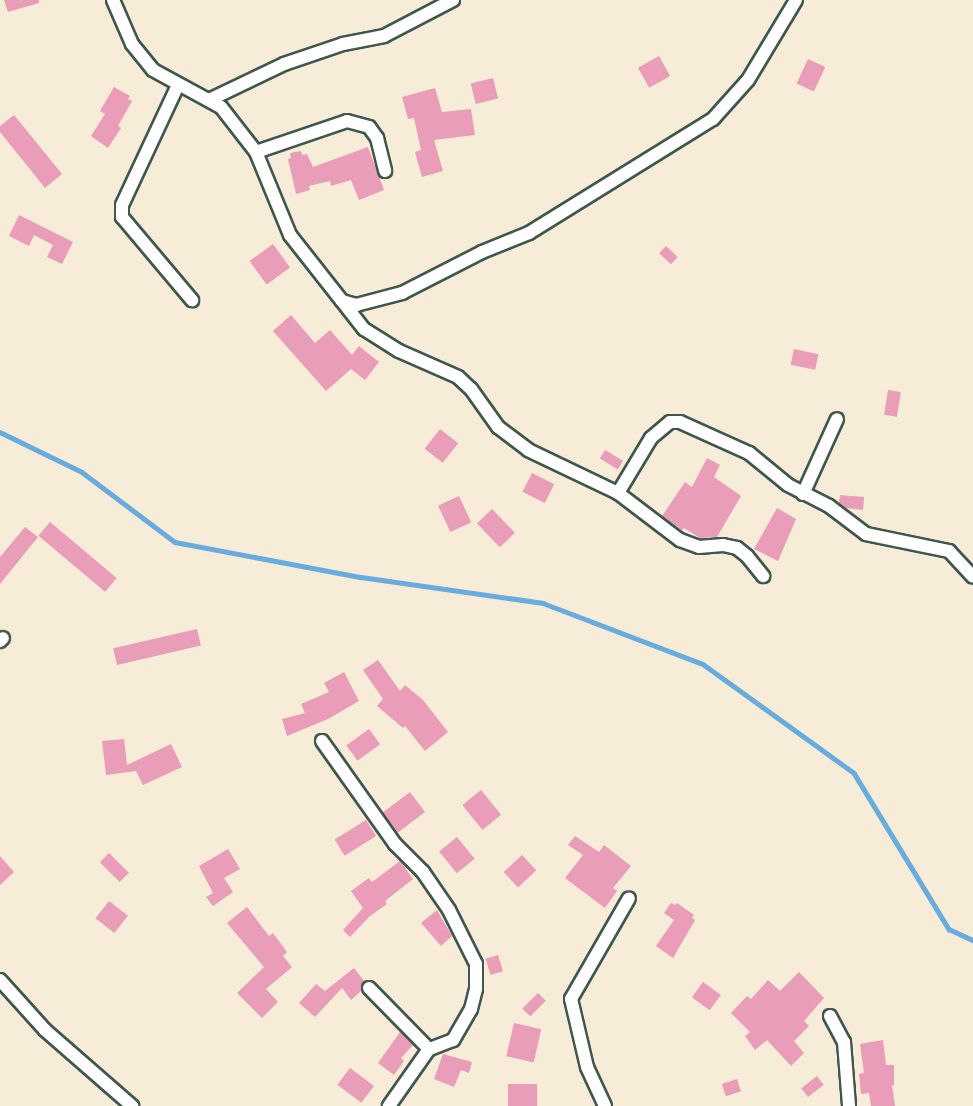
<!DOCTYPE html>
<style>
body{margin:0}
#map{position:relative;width:973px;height:1106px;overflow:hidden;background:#f6ecd7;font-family:"Playpen Sans",sans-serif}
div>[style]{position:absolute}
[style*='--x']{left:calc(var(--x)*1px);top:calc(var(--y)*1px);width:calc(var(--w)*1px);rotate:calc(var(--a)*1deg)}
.stream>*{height:4.5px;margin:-2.25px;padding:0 2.25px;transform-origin:2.25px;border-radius:2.25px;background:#68abdd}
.building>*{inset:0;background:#e99db8;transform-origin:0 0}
.roads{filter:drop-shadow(2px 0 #3f574c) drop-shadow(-2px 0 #3f574c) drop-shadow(0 2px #3f574c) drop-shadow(0 -2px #3f574c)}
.street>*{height:12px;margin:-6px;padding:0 6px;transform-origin:6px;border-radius:6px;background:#fff}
span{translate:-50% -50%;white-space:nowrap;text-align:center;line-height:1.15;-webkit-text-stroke:7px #fbf7ec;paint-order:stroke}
</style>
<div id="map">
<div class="stream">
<div style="--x:0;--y:432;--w:91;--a:26"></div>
<div style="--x:82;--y:472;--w:116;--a:37"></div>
<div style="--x:175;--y:542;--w:189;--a:10.7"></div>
<div style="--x:361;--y:577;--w:184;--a:8.1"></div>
<div style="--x:543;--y:603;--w:171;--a:20.9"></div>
<div style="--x:703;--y:664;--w:186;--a:35.8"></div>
<div style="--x:854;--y:773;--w:183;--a:58.7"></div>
<div style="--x:949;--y:929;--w:26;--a:25"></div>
</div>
<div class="building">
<div style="clip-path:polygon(4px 0,39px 0,39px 3px,8px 12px)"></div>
<div style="left:659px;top:56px;width:23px;height:24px;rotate:61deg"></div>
<div style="left:808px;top:59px;width:19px;height:27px;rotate:25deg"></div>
<div style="left:493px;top:78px;width:21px;height:23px;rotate:76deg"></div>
<div style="clip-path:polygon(114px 87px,130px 96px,128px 99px,132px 101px,118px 126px,121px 128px,108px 148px,91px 136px,105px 114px,100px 111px)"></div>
<div style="clip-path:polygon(435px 88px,442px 112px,471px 109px,475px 135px,434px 140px,443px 171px,422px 177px,415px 152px,421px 150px,414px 118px,408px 119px,402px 97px)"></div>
<div style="clip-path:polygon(14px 115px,62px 174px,45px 188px,0 132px,0 126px)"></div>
<div style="clip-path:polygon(368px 147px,384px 190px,359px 200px,351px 180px,331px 186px,330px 181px,309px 186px,310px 190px,296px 194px,288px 159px,291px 158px,290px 153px,301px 151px,302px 155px,307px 154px,313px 167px)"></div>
<div style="clip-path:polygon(19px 215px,73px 242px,62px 264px,47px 257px,53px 245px,34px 235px,29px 246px,9px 236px)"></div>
<div style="left:273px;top:244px;width:29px;height:29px;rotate:54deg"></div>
<div style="left:666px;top:246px;width:16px;height:10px;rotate:43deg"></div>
<div style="clip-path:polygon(291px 315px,315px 343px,330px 330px,352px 355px,359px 346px,379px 362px,365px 380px,351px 369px,326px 391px,273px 331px)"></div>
<div style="left:794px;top:349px;width:25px;height:16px;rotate:12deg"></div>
<div style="left:888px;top:390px;width:13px;height:25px;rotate:9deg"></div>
<div style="left:440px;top:429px;width:23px;height:25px;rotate:38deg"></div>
<div style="left:605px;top:450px;width:21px;height:10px;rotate:31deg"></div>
<div style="clip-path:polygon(707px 458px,720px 465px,714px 477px,741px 496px,717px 537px,700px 538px,684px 528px,682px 530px,662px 516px,685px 482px,692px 487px)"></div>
<div style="left:532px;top:473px;width:25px;height:21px;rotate:27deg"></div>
<div style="clip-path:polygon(840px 495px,864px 497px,863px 510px,846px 508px,839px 503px)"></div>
<div style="left:459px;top:496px;width:29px;height:23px;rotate:65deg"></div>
<div style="clip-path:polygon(777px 508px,796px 519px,778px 561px,754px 549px)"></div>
<div style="left:492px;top:509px;width:33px;height:21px;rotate:46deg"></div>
<div style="left:50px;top:522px;width:87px;height:18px;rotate:40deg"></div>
<div style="clip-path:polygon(25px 527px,38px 537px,0 584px,0 557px)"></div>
<div style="left:197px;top:629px;width:17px;height:86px;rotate:77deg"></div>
<div style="clip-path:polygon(378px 660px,400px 691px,405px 685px,423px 700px,448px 732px,425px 751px,405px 726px,403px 728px,377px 706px,383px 699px,363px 670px)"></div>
<div style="clip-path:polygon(344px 672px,359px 701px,328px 719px,287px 736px,282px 719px,305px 713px,301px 704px,329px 692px,324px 683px)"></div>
<div style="left:369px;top:729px;width:19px;height:28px;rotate:54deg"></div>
<div style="clip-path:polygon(124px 739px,127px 765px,171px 744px,182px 767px,143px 785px,136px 771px,106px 775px,102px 741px)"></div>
<div style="left:481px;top:790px;width:32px;height:24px;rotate:51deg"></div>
<div style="left:410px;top:792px;width:25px;height:34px;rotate:53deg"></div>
<div style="left:366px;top:820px;width:19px;height:37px;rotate:58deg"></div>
<div style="clip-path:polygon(575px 836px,599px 852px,604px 845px,631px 866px,613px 888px,617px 891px,605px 908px,565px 878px,583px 855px,568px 845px)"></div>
<div style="left:457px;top:837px;width:28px;height:23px;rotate:51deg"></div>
<div style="clip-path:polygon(228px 849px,240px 869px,224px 878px,233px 892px,213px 906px,206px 897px,213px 893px,199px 866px)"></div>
<div style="left:109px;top:853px;width:28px;height:13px;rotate:45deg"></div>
<div style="left:522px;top:855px;width:21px;height:25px;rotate:47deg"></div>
<div style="clip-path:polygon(0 856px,14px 872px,0 885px)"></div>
<div style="clip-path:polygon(400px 861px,413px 879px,385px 901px,387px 904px,370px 916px,350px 937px,343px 930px,363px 908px,351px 891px,369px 878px,372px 882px)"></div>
<div style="left:109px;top:901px;width:24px;height:22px;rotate:38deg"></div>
<div style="clip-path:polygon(671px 903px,675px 905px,677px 903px,694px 915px,692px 918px,695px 920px,673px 958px,656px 946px,674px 920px,664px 913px)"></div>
<div style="clip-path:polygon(247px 907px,269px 936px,273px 933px,287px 952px,283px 956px,292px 967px,266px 989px,278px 1002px,262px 1018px,237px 993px,264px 967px,227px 923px)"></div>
<div style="clip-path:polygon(437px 910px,452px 936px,441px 946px,421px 923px)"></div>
<div style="left:498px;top:955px;width:17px;height:13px;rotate:73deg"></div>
<div style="clip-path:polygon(354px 968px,364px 981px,361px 991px,351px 1000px,342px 988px,315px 1017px,299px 1003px,316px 984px,325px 991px)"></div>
<div style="clip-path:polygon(799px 972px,824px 998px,804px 1021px,809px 1026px,794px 1041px,804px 1053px,791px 1066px,767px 1040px,755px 1050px,745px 1036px,750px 1032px,731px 1013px,747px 996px,751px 999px,768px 980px,780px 991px)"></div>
<div style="left:703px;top:982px;width:22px;height:19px;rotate:36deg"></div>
<div style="left:538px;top:993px;width:11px;height:22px;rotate:45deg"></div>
<div style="left:514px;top:1023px;width:28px;height:34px;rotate:13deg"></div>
<div style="clip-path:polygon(400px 1032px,413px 1045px,401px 1058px,404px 1061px,394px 1075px,378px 1063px)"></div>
<div style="clip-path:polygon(883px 1040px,886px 1065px,894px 1065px,894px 1085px,892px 1085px,895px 1106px,871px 1106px,869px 1093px,861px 1094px,859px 1074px,864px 1073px,860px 1044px)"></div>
<div style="clip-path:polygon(443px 1054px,472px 1062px,469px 1073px,461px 1070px,454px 1087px,434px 1079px)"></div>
<div style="left:350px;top:1068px;width:30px;height:21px;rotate:37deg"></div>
<div style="left:817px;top:1076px;width:11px;height:20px;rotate:52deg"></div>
<div style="left:737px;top:1079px;width:13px;height:16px;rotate:72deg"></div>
<div style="left:508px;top:1084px;width:29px;height:22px"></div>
</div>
<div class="roads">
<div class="street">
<div style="--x:113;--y:0;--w:48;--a:66.6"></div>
<div style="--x:132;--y:44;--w:33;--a:51"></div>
<div style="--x:153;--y:70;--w:77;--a:28.6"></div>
<div style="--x:221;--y:107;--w:57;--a:52.1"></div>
<div style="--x:256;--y:152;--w:90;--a:67.7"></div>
<div style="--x:290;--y:235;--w:84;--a:51.8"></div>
<div style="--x:342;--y:301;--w:15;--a:16"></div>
<div style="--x:356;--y:305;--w:48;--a:-14.6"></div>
<div style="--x:402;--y:293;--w:90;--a:-27.1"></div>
<div style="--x:482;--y:252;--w:51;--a:-22"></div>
<div style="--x:529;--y:233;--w:216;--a:-31.8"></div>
<div style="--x:713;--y:119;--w:52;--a:-48.1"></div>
<div style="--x:748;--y:80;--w:93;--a:-59"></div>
<div style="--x:178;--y:85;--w:132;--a:115"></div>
<div style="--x:122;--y:205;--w:12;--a:90"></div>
<div style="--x:122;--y:217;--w:109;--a:49.9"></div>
<div style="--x:209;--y:100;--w:83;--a:-25.6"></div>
<div style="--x:284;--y:64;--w:62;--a:-18.7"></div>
<div style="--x:343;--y:44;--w:42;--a:-11"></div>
<div style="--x:384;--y:36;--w:78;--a:-27.6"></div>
<div style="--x:256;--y:152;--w:96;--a:-18.8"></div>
<div style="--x:347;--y:121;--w:23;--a:15"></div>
<div style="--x:369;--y:127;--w:14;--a:54"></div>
<div style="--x:377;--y:138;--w:34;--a:76"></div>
<div style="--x:342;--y:301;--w:36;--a:52"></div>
<div style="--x:364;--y:329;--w:41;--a:32.2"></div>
<div style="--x:399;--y:351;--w:64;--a:23.8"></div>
<div style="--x:458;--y:377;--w:18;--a:43"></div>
<div style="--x:471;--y:389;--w:47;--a:54.6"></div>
<div style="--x:498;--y:427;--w:38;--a:37"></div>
<div style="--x:528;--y:450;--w:100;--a:25.5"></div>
<div style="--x:618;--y:493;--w:78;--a:37.2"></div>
<div style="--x:680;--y:540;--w:20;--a:20"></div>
<div style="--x:699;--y:547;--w:24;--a:-5"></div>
<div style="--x:723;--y:545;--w:14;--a:12"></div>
<div style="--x:737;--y:548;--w:13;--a:39"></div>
<div style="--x:747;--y:556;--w:26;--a:51"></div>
<div style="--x:618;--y:493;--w:64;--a:-59"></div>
<div style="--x:651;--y:438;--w:25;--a:-40"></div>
<div style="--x:670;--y:422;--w:10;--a:0"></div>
<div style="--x:680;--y:422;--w:76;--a:24.2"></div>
<div style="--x:749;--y:453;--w:50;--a:39.4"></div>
<div style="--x:788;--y:485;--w:46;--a:27.1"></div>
<div style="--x:829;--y:506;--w:46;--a:37.1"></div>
<div style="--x:866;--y:534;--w:85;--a:11.6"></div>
<div style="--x:949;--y:551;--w:35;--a:47"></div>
<div style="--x:803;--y:494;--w:82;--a:-65.6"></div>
<div style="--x:0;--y:641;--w:4;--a:-45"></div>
<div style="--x:322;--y:741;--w:126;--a:54.7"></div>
<div style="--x:395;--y:844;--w:40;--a:45"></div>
<div style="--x:423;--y:872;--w:46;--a:55.6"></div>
<div style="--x:449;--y:910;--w:60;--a:63.4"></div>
<div style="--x:476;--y:964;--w:25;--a:90"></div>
<div style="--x:476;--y:989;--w:21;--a:104"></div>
<div style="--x:471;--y:1009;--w:36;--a:120"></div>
<div style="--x:453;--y:1040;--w:26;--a:159"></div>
<div style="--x:429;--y:1049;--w:70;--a:125.1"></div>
<div style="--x:0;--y:980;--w:67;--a:48"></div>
<div style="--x:45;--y:1030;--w:116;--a:41.1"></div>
<div style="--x:369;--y:988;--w:86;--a:45.5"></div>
<div style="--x:830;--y:1016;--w:30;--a:62"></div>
<div style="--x:844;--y:1042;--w:64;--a:85.5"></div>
<div style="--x:605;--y:1106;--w:43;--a:-114.8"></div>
<div style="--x:587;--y:1067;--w:70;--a:-103.2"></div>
<div style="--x:571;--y:999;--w:116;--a:-60.1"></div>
</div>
</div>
</div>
